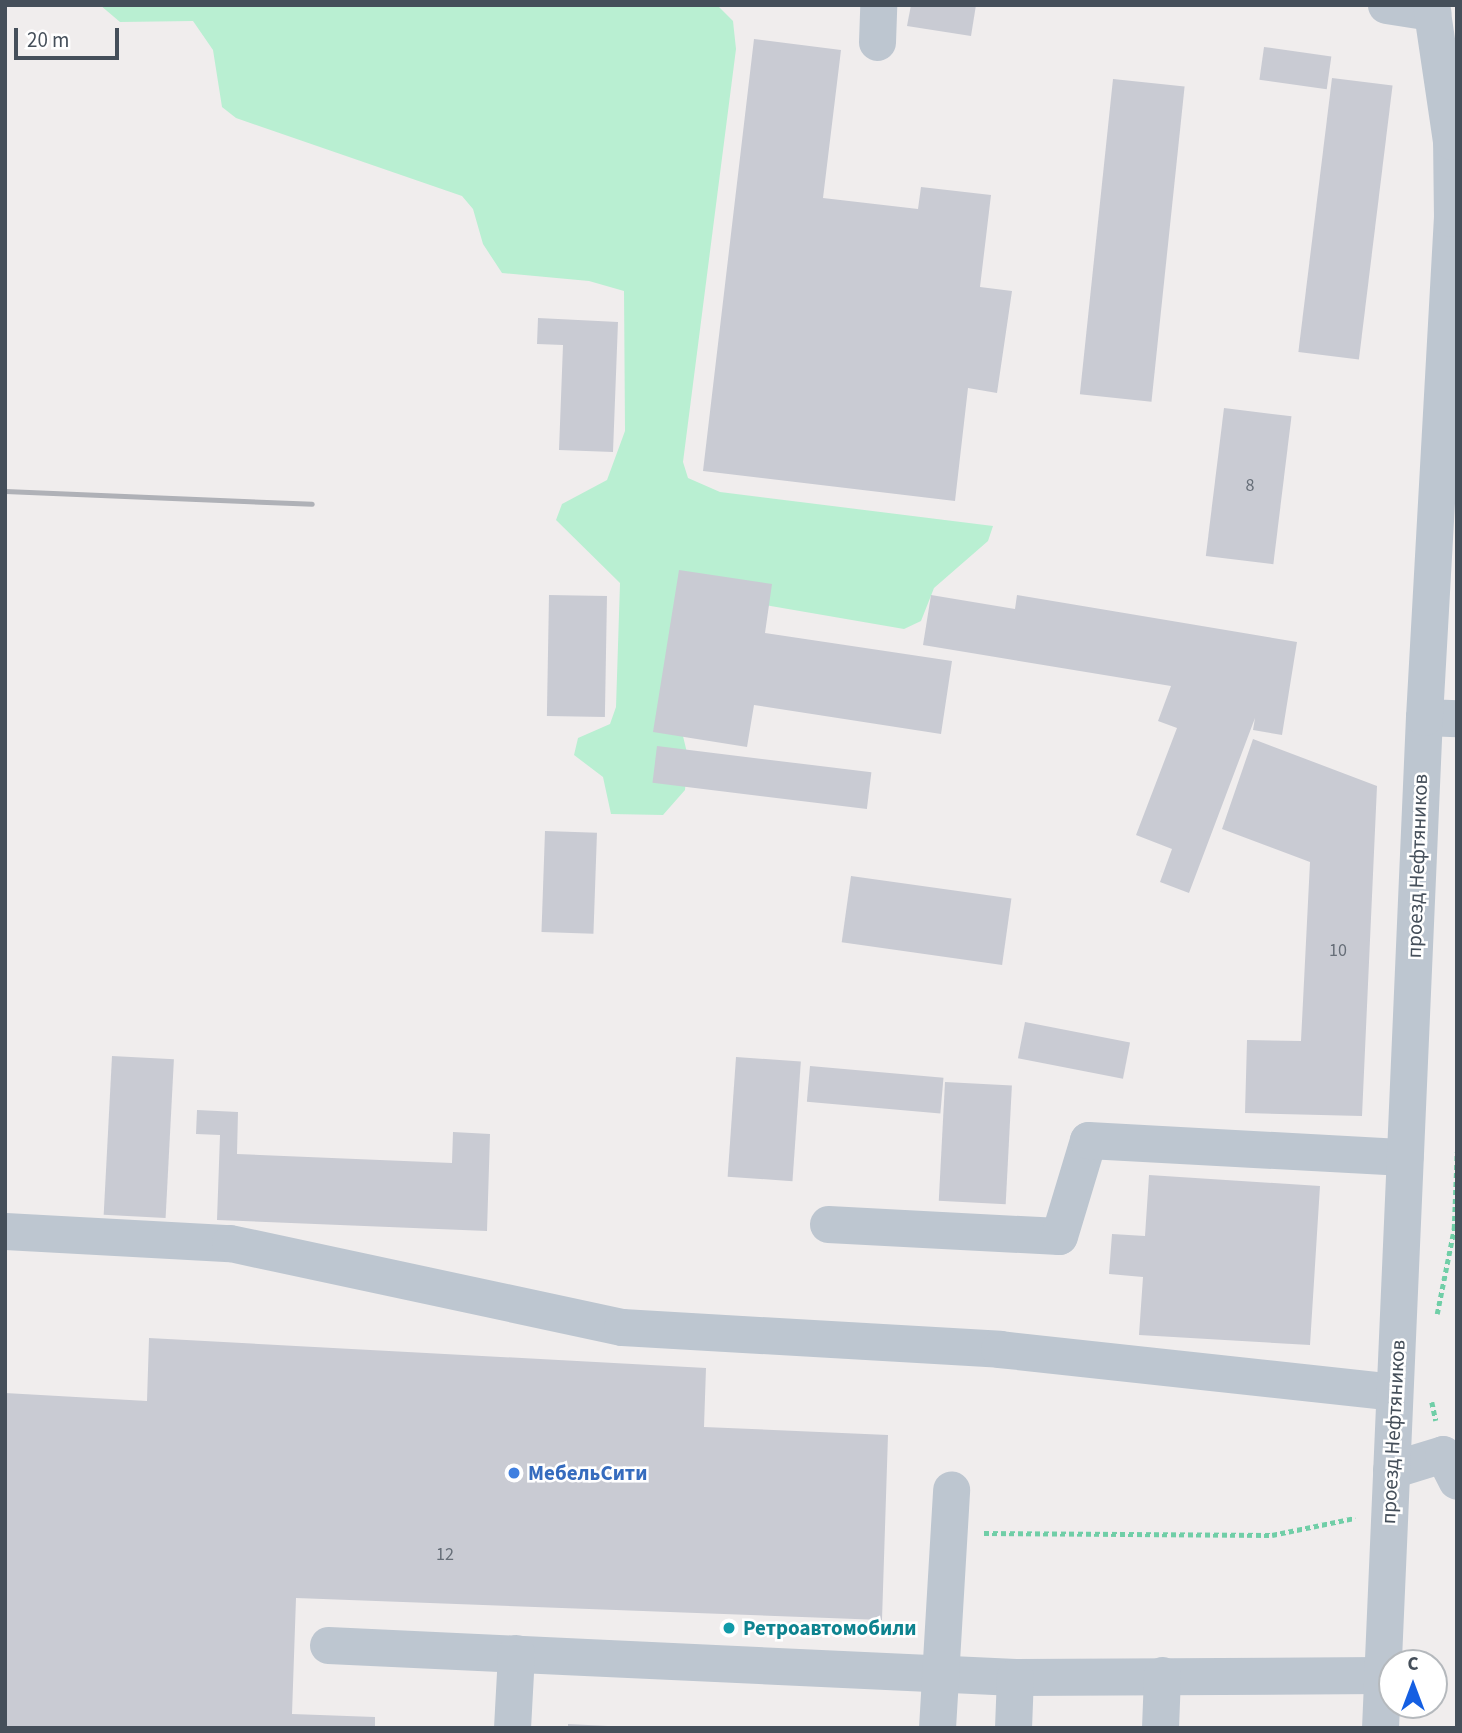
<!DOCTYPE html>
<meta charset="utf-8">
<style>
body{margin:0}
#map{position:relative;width:1462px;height:1733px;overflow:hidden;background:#f0eded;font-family:"Source Sans 3",sans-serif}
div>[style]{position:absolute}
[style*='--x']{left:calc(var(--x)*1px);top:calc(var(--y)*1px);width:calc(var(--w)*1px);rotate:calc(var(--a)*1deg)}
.green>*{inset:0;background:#b9efd2}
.building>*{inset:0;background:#c9cbd3;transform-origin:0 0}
.path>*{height:4.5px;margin-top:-2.25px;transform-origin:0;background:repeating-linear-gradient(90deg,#70cea7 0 5px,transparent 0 8.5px)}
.minor>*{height:37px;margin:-18.5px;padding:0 18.5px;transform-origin:18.5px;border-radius:18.5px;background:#bdc6d0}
.rail>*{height:5px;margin:-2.5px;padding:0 2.5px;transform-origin:2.5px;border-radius:2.5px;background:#afb1b7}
.dots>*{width:19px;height:19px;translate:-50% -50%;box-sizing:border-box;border:4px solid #fff;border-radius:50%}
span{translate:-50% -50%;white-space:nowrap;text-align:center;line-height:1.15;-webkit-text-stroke:5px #fff;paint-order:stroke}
.number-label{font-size:18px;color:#666e78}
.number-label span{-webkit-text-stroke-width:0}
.street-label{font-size:21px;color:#454f5a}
.shop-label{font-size:21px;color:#366cbe;font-weight:700}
.left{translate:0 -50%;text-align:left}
.culture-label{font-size:21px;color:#0d838f;font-weight:700}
.frame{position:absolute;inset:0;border:7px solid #454f5a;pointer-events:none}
.north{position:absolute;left:1378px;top:1649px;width:70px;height:70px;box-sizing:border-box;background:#fff;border:2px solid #b5b9bd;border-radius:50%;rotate:0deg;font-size:19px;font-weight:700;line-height:28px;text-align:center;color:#454f5a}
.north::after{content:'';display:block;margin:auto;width:24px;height:32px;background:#155fe2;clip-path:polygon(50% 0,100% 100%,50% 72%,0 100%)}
.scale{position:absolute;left:14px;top:28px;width:105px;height:32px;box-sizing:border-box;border:4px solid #454f5a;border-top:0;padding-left:9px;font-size:21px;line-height:24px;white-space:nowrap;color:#454f5a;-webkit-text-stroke:5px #fff;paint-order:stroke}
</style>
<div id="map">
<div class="green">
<div style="clip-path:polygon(100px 5px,717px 5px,733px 21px,736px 49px,683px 462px,688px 478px,720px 492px,993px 526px,988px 541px,934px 588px,921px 621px,904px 629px,759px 604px,671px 686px,688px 757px,685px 790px,663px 815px,611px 814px,603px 777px,574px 755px,578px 738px,610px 724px,616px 707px,620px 583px,556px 520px,562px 504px,607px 480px,625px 431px,624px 291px,589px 281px,502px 273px,483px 244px,473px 209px,462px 196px,236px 118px,222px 107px,213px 50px,193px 21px,120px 22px)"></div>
</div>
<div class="building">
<div style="clip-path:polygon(911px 5px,976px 5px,971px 36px,907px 26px)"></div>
<div style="clip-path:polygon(754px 39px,841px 50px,823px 198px,918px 209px,921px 187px,991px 195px,980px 287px,1012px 291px,997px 393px,968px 388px,955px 501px,703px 471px)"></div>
<div style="left:1264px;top:47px;width:68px;height:33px;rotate:8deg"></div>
<div style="left:1332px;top:78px;width:61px;height:276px;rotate:7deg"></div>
<div style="left:1113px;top:79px;width:72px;height:317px;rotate:6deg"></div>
<div style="clip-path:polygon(538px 318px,618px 322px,613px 452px,559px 450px,563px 345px,537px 344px)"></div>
<div style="left:1224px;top:408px;width:68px;height:149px;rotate:7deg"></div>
<div style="clip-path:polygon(679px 570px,772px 584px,765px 633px,952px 661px,941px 734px,754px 705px,747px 747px,653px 732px)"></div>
<div style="left:549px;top:595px;width:58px;height:121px;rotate:1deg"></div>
<div style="clip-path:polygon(931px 595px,1015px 609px,1017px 595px,1297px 642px,1282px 735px,1253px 730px,1255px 718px,1189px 893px,1160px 882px,1172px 849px,1136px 835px,1177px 728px,1158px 721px,1171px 686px,923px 645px)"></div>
<div style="clip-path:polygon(1253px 739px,1377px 786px,1362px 1116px,1245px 1113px,1247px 1040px,1301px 1041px,1310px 862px,1222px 829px)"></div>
<div style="left:657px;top:746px;width:216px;height:37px;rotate:7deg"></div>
<div style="left:545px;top:831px;width:52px;height:101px;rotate:2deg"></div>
<div style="left:851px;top:876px;width:162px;height:67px;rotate:8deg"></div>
<div style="left:1025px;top:1022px;width:107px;height:37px;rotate:11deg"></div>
<div style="left:112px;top:1056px;width:62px;height:159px;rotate:3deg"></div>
<div style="left:736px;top:1057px;width:65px;height:120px;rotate:4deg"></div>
<div style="left:810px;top:1066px;width:134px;height:36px;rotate:5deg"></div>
<div style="left:945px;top:1082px;width:67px;height:119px;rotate:3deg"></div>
<div style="clip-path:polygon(197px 1110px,238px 1112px,237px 1154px,452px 1163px,453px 1132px,490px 1134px,487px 1231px,217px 1220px,220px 1135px,196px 1134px)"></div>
<div style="clip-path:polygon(1149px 1175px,1320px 1186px,1310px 1345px,1139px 1335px,1143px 1277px,1109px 1274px,1112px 1234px,1145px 1236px)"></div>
<div style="clip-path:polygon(149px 1338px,706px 1368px,704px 1427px,888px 1435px,882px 1620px,296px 1598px,292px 1714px,375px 1717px,375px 1728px,5px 1728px,5px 1393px,147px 1401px)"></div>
<div style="clip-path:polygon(568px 1724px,608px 1726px,608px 1728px,568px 1728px)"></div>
</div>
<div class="path">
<div style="--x:1437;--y:1314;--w:87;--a:-78.7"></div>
<div style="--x:1454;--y:1229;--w:77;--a:-87.8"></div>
<div style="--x:1432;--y:1402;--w:19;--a:78"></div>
<div style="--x:984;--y:1533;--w:288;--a:0.4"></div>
<div style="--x:1272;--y:1535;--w:85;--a:-11.6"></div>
</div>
<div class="minor">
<div style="--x:1386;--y:5;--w:47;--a:8.7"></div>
<div style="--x:877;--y:42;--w:37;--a:-88"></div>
<div style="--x:1424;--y:717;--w:33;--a:2"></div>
<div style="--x:828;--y:1224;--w:231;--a:3"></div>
<div style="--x:1059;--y:1236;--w:100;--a:-73.2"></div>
<div style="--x:1088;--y:1140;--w:317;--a:3.1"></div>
<div style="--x:5;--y:1231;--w:225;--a:3.1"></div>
<div style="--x:230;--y:1243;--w:401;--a:12.1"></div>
<div style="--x:622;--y:1327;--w:378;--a:3.3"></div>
<div style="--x:999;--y:1349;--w:397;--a:6.2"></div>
<div style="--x:1391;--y:1470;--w:54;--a:-17.1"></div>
<div style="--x:1443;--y:1454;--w:30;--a:63"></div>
<div style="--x:328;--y:1645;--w:688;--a:2.67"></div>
<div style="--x:1015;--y:1677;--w:367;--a:-0.3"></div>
<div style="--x:512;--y:1728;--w:75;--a:-86.9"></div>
<div style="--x:937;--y:1728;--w:239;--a:-86.6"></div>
<div style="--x:1013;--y:1728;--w:51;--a:-87.8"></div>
<div style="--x:1160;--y:1728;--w:53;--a:-87.8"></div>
<div style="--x:1380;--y:1728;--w:1012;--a:-87.51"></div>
<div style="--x:1424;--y:717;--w:500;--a:-86.8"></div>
<div style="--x:1452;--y:218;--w:77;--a:-90.7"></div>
<div style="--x:1451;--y:141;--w:137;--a:-98.4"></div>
</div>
<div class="rail">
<div style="--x:5;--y:491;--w:307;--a:2.4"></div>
</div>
<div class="dots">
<div style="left:514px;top:1473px;background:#3f7fe0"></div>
<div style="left:729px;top:1628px;background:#0f9aa8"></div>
</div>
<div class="number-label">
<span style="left:1250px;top:486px">8</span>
<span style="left:1338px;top:951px">10</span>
<span style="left:445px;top:1555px">12</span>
</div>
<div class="street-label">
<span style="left:1417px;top:866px;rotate:-88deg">проезд Нефтяников</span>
<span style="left:1393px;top:1432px;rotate:-87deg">проезд Нефтяников</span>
</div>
<div class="shop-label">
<span class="left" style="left:528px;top:1473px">МебельСити</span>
</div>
<div class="culture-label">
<span class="left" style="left:743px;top:1628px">Ретроавтомобили</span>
</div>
<div class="frame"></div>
<div class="north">С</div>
<div class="scale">20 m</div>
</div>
